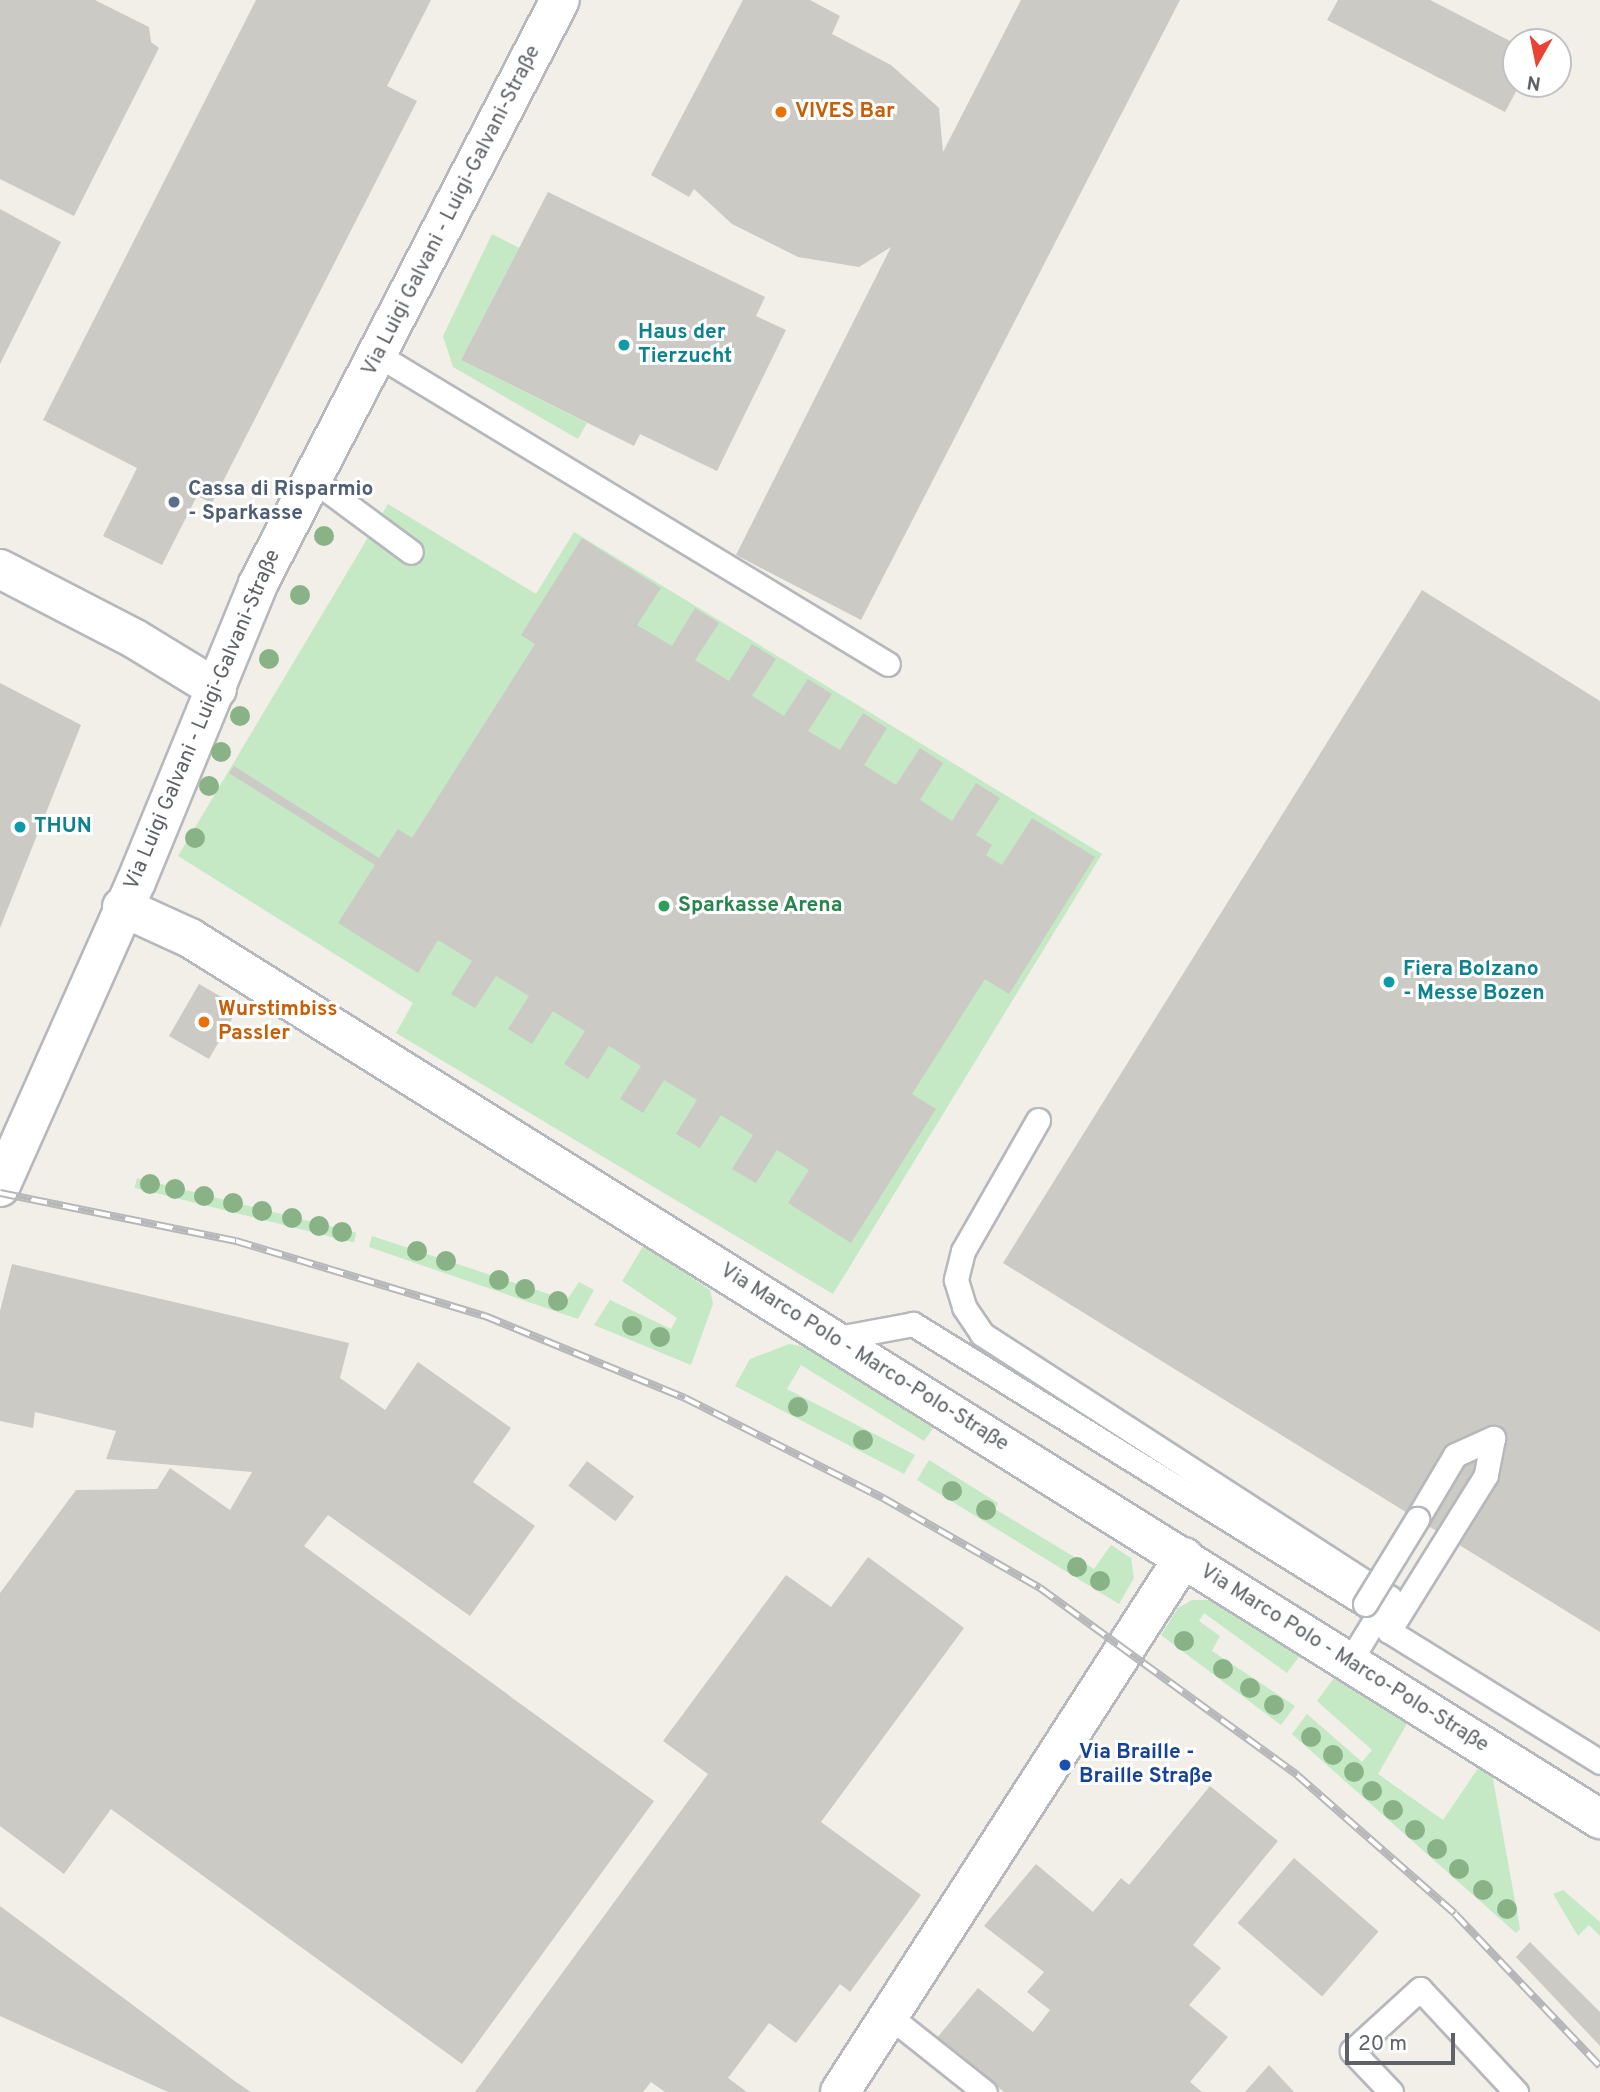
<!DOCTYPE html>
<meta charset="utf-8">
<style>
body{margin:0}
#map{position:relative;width:1600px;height:2092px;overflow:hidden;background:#f1efe8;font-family:Overpass,sans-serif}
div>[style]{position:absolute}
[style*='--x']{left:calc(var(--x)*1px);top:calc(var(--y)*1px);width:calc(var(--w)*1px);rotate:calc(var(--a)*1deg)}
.green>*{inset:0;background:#c5e8c5;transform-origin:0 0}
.building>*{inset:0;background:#cccac5;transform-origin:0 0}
.roads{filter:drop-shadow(2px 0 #b5b8bc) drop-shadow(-2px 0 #b5b8bc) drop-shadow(0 2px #b5b8bc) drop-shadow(0 -2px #b5b8bc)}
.service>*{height:23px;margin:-11.5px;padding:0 11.5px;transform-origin:11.5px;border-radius:11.5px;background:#fff}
.minor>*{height:38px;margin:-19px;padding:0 19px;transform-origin:19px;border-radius:19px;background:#fff}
.secondary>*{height:38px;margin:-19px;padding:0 19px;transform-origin:19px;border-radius:19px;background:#fff}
.rail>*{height:8px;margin-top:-4px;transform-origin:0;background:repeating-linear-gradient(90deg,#fff 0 16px,#b6b7b8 0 32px);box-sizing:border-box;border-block:2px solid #b6b7b8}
.bridges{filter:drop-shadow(2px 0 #b5b8bc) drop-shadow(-2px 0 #b5b8bc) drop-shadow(0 2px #b5b8bc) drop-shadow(0 -2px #b5b8bc)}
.service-bridge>*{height:23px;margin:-11.5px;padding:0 11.5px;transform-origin:11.5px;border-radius:11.5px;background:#fff}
.trees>*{width:20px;height:20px;margin:-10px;border-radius:50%;background:#89b387}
.dots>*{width:19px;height:19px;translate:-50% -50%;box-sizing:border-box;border:4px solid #fff;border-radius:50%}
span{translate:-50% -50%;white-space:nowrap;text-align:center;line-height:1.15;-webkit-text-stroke:6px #fff;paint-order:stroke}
.food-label{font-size:21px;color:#c56008;font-weight:700}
.left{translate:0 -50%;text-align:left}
.street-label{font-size:21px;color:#5f6368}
.culture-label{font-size:21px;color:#0d838f;font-weight:700}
.service-label{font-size:21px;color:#4e5e75;font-weight:700}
.leisure-label{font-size:21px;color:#27864d;font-weight:700}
.transit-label{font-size:21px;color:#164399;font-weight:700}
.north{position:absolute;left:1502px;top:28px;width:70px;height:70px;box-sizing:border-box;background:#fff;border:2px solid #bfc1c3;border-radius:50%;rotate:189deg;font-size:19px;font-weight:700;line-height:28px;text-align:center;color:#5f6368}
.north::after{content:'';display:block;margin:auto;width:24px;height:32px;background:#ea4335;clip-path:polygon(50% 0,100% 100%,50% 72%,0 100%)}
.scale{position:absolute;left:1345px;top:2033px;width:110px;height:32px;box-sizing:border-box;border:4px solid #5f6368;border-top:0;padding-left:9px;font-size:21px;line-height:24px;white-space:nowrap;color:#5f6368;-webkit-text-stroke:5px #fff;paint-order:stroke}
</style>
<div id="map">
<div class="green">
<div style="clip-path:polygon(492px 234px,519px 248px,461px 360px,587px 423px,578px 439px,453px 367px,443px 336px)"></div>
<div style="clip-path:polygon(388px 504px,536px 594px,574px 532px,1102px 854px,833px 1294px,396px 1033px,413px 1003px,178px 856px)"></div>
<div style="left:137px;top:1178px;width:226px;height:10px;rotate:14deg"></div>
<div style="clip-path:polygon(372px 1236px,567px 1300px,579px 1282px,594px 1290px,578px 1319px,369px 1247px)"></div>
<div style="clip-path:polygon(644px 1245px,710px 1290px,713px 1304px,691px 1365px,594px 1325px,610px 1300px,671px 1329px,677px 1318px,622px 1281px)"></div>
<div style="clip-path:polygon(789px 1344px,805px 1347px,933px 1428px,924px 1441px,801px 1365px,787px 1389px,915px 1455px,904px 1474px,735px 1386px,750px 1359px)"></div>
<div style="clip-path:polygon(929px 1460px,998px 1503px,995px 1509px,1094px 1569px,1111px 1545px,1131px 1558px,1134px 1578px,1119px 1604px,917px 1480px)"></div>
<div style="clip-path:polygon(1192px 1600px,1210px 1600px,1301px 1654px,1287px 1673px,1204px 1613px,1199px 1621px,1220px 1636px,1212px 1651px,1295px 1706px,1281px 1725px,1161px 1635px,1178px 1608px)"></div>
<div style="clip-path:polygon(1337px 1674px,1409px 1720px,1378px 1774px,1443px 1820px,1479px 1767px,1492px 1774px,1520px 1929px,1516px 1933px,1292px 1734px,1307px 1714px,1362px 1762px,1372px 1750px,1317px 1701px)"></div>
<div style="clip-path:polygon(1563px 1890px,1600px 1922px,1600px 1936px,1589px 1925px,1578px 1936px,1553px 1894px)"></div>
</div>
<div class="building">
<div style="clip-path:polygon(0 0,95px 0,149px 27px,151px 42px,159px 48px,74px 216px,0 179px)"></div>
<div style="clip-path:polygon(256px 0,431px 0,387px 86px,417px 101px,212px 503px,197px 496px,162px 565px,103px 536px,137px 468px,43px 420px)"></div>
<div style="clip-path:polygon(743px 0,810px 0,840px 16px,832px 34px,891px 65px,939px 108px,943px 152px,1021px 0,1180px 0,861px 620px,736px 555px,891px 247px,859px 267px,798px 257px,732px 224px,694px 189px,689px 197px,651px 175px)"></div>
<div style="clip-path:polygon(1338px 0,1430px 0,1516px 44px,1520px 84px,1505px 112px,1327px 20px)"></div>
<div style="clip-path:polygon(548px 192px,765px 297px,756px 316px,786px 330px,717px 471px,640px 434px,634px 446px,461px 360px)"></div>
<div style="clip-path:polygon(0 209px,61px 242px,0 364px)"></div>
<div style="clip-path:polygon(582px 538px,661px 588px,637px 625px,672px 646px,695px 608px,719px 623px,695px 660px,729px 681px,752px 644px,776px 659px,752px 696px,784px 716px,808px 679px,832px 694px,808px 731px,840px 750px,863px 713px,887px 728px,864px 765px,896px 785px,920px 748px,943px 763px,920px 800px,952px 821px,976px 783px,1000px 798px,976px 835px,992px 845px,986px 855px,1002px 865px,1032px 818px,1095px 857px,1009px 994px,985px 979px,912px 1094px,936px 1109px,851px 1243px,788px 1203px,809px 1170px,777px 1150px,756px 1183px,732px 1169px,753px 1135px,721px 1115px,700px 1148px,676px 1134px,697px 1100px,664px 1080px,643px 1113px,620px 1099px,641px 1066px,609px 1046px,588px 1079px,564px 1064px,585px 1031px,553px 1011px,532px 1044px,508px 1029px,529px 996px,496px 976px,475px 1008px,451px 994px,472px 961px,438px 940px,418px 973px,338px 923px,375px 865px,229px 773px,234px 766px,379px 858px,398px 829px,412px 838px,535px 644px,521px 635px)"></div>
<div style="clip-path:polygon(1422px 590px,1600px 701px,1600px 1632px,1003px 1263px)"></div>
<div style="clip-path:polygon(0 683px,81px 725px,0 928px)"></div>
<div style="left:199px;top:984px;width:46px;height:60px;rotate:30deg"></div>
<div style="clip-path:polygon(12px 1264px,349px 1343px,340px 1378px,385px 1410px,418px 1362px,511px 1428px,473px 1482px,535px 1526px,470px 1616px,328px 1515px,304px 1546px,654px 1801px,462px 2064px,111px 1809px,64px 1874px,0 1826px,0 1593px,76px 1490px,157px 1489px,170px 1468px,230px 1510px,252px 1472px,106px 1459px,116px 1431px,35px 1412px,33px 1428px,0 1421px,0 1311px)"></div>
<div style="left:587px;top:1461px;width:59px;height:31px;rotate:37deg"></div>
<div style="clip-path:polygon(868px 1557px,964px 1628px,821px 1822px,921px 1895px,850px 1992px,840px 1984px,796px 2043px,769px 2023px,728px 2078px,747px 2092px,665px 2092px,651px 2082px,643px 2092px,475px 2092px,708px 1774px,663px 1741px,786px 1575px,831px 1607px)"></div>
<div style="clip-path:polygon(1210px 1786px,1278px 1841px,1193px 1945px,1221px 1968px,1189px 2005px,1228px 2037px,1190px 2082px,1202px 2092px,1004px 2092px,937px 2038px,978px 1988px,1033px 2032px,1050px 2010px,1027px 1992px,1044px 1972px,984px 1926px,1036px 1864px,1093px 1912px,1121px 1878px,1129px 1885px)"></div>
<div style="left:1294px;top:1858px;width:112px;height:86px;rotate:41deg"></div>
<div style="clip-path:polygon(0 1906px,236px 2082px,251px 2092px,168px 2092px,0 2016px)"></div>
<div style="clip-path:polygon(1530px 1942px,1600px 2012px,1600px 2046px,1516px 1957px)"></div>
<div style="clip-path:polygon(1269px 2065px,1294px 2092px,1245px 2092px)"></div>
</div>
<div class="roads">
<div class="service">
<div style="--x:378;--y:355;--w:596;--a:31.21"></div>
<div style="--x:311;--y:478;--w:124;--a:36.5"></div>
<div style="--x:1038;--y:1120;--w:151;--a:119.8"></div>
<div style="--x:963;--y:1251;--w:30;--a:104"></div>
<div style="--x:956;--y:1280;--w:28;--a:73"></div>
<div style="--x:964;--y:1307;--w:32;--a:56"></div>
<div style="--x:982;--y:1334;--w:485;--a:32.9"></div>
<div style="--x:1389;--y:1597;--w:79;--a:121.5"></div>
<div style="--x:833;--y:1339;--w:81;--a:-10.6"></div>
<div style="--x:913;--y:1324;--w:532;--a:31.78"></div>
<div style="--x:1493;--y:1438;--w:38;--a:101"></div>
<div style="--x:1486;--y:1475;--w:184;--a:121.9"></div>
<div style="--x:1389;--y:1631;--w:248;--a:31.8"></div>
<div style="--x:1417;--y:1519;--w:74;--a:-59.3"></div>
<div style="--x:1455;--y:1455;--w:42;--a:-24.1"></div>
<div style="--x:889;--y:2016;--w:122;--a:38.4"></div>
<div style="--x:1391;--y:2092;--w:57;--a:-133.6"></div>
<div style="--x:1352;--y:2051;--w:92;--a:-42.4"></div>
<div style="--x:1420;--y:1989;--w:141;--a:47"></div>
</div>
<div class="minor">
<div style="--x:0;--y:569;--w:152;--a:27.4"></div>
<div style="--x:135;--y:639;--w:96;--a:31.4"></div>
<div style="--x:122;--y:907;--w:75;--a:24.5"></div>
<div style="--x:190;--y:938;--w:1663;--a:32"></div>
<div style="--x:840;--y:2092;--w:636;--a:-57.26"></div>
</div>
<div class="secondary">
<div style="--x:0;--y:1187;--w:334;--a:-66"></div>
<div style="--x:136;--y:882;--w:322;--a:-67.7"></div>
<div style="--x:258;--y:584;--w:657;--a:-62.66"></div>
</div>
</div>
<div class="rail">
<div style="--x:0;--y:1193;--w:241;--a:11.5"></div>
<div style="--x:236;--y:1241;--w:260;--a:16.8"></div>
<div style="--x:485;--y:1316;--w:216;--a:22.3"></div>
<div style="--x:685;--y:1398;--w:222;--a:26.8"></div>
<div style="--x:883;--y:1498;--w:181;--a:29.8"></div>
<div style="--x:1040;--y:1588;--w:318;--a:36"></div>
<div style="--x:1297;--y:1775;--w:210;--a:41.3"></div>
<div style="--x:1455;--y:1914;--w:210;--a:46.4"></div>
</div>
<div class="bridges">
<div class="service-bridge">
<div style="--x:1365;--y:1604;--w:100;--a:-58.5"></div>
</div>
</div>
<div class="trees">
<div style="left:324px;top:536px"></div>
<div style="left:300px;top:595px"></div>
<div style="left:269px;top:659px"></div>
<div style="left:240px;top:716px"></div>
<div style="left:221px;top:752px"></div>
<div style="left:209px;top:786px"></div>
<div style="left:195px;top:838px"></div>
<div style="left:150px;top:1184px"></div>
<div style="left:175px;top:1189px"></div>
<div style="left:204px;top:1196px"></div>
<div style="left:233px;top:1203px"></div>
<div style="left:262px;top:1211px"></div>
<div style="left:292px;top:1218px"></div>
<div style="left:319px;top:1226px"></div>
<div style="left:342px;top:1232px"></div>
<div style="left:417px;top:1251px"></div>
<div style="left:446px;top:1261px"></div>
<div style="left:499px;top:1280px"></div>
<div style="left:525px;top:1289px"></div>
<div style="left:558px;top:1301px"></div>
<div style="left:632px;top:1326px"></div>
<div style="left:660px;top:1337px"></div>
<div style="left:798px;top:1407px"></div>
<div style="left:863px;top:1440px"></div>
<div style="left:952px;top:1491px"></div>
<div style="left:986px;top:1510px"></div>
<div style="left:1077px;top:1567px"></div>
<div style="left:1100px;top:1581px"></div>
<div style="left:1184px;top:1641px"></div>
<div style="left:1223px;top:1669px"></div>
<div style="left:1250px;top:1688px"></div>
<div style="left:1274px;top:1705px"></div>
<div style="left:1311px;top:1737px"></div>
<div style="left:1333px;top:1755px"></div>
<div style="left:1354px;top:1772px"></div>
<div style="left:1372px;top:1791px"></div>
<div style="left:1393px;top:1810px"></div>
<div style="left:1415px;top:1830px"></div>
<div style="left:1437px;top:1849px"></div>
<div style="left:1459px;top:1869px"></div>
<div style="left:1483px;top:1890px"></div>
<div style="left:1507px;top:1909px"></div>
</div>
<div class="dots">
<div style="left:781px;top:112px;background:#e8710a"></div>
<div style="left:624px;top:345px;background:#0f9aa8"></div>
<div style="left:174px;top:502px;background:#5c6f8a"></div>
<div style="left:20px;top:827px;background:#0f9aa8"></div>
<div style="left:664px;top:906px;background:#2e9e5b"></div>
<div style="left:1389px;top:982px;background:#0f9aa8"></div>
<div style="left:204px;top:1022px;background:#e8710a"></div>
<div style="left:1065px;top:1765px;background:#1a4fb4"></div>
</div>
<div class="food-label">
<span class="left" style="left:795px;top:112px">VIVES Bar</span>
<span class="left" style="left:218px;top:1022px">Wurstimbiss<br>Passler</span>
</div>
<div class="street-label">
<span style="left:452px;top:211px;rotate:-63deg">Via Luigi Galvani - Luigi-Galvani-Straße</span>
<span style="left:203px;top:720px;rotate:-67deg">Via Luigi Galvani - Luigi-Galvani-Straße</span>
<span style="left:864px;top:1358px;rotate:32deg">Via Marco Polo - Marco-Polo-Straße</span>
<span style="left:1344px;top:1659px;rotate:32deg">Via Marco Polo - Marco-Polo-Straße</span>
</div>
<div class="culture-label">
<span class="left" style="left:638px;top:345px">Haus der<br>Tierzucht</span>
<span class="left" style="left:34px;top:827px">THUN</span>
<span class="left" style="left:1403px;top:982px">Fiera Bolzano<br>- Messe Bozen</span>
</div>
<div class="service-label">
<span class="left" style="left:188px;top:502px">Cassa di Risparmio<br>- Sparkasse</span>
</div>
<div class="leisure-label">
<span class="left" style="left:678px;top:906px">Sparkasse Arena</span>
</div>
<div class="transit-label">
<span class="left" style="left:1079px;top:1765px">Via Braille -<br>Braille Straße</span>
</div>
<div class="north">N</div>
<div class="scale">20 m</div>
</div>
